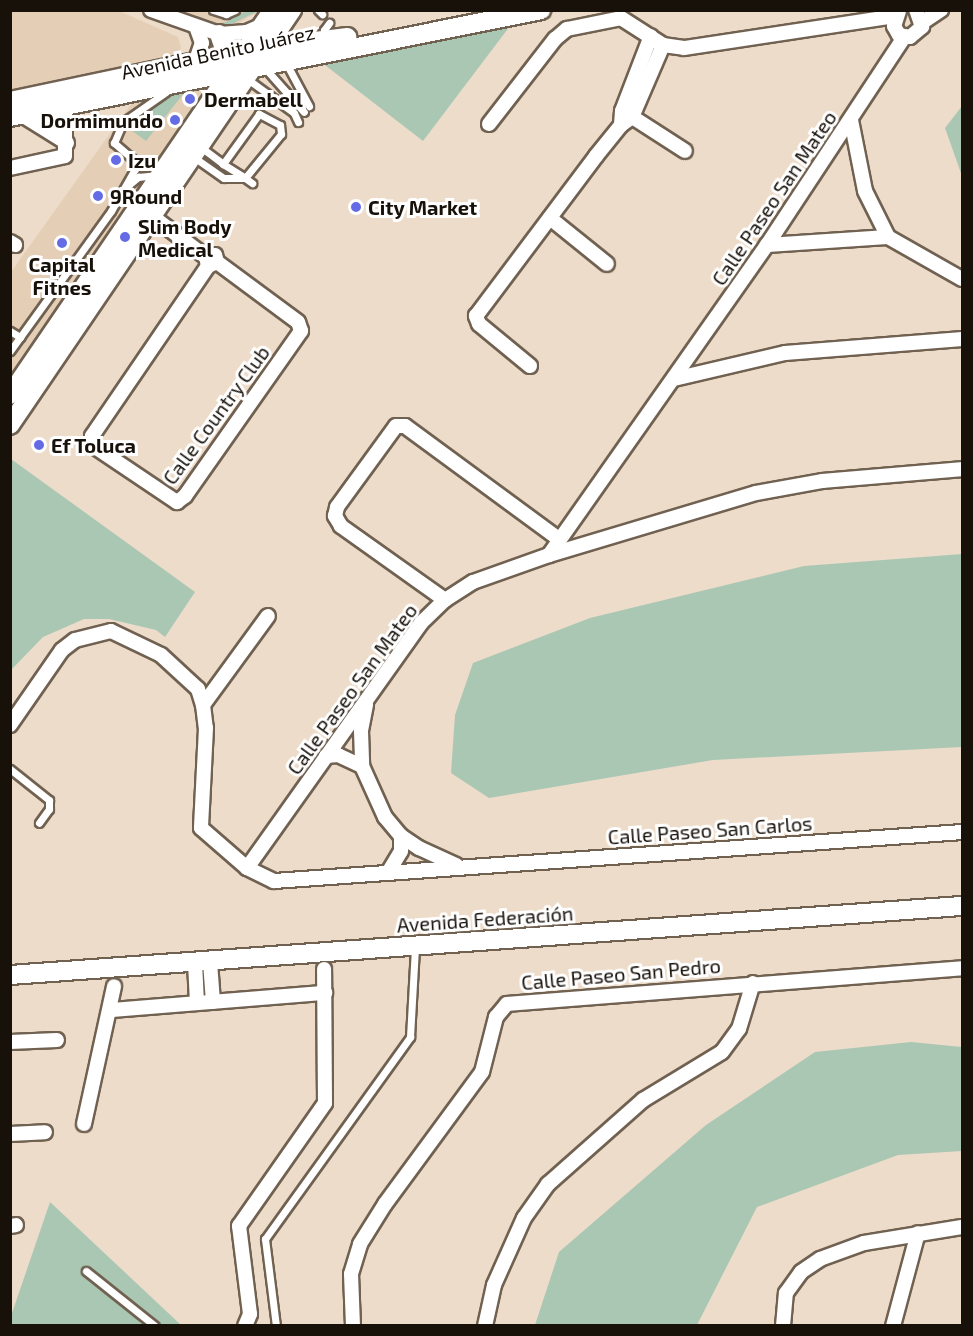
<!DOCTYPE html>
<meta charset="utf-8">
<style>
body{margin:0}
#map{position:relative;width:973px;height:1336px;overflow:hidden;background:#eddcc9;font-family:"Exo 2",sans-serif}
div>[style]{position:absolute}
[style*='--x']{left:calc(var(--x)*1px);top:calc(var(--y)*1px);width:calc(var(--w)*1px);rotate:calc(var(--a)*1deg)}
.built>*{inset:0;background:#e5ceb6}
.green>*{inset:0;background:#aac7b4}
.roads{filter:drop-shadow(2px 0 #706151) drop-shadow(-2px 0 #706151) drop-shadow(0 2px #706151) drop-shadow(0 -2px #706151)}
.lane>*{height:7px;margin:-3.5px;padding:0 3.5px;transform-origin:3.5px;border-radius:3.5px;background:#fff}
.street>*{height:14px;margin:-7px;padding:0 7px;transform-origin:7px;border-radius:7px;background:#fff}
.secondary>*{height:18px;margin:-9px;padding:0 9px;transform-origin:9px;border-radius:9px;background:#fff}
.dots>*{width:16px;height:16px;translate:-50% -50%;box-sizing:border-box;border:3px solid #fff;border-radius:50%}
span{translate:-50% -50%;white-space:nowrap;text-align:center;line-height:1.15;-webkit-text-stroke:6px #fff;paint-order:stroke}
.street-label{font-size:20px;color:#17110a}
.poi-label{font-size:20px;color:#17110a;font-weight:700}
.left{translate:0 -50%;text-align:left}
.right{translate:-100% -50%;text-align:right}
.frame{position:absolute;inset:0;border:12px solid #17110a;pointer-events:none}
</style>
<div id="map">
<div class="built">
<div style="clip-path:polygon(11px 11px,119px 11px,178px 37px,181px 48px,178px 58px,11px 94px)"></div>
<div style="clip-path:polygon(165px 11px,259px 11px,228px 30px)"></div>
<div style="clip-path:polygon(202px 87px,211px 90px,11px 380px,11px 272px,134px 100px)"></div>
</div>
<div class="green">
<div style="clip-path:polygon(246px 11px,258px 11px,226px 27px,212px 28px,195px 21px,198px 16px,217px 24px,226px 22px)"></div>
<div style="clip-path:polygon(510px 26px,423px 141px,321px 62px)"></div>
<div style="clip-path:polygon(184px 93px,146px 141px,124px 125px,142px 100px)"></div>
<div style="clip-path:polygon(962px 106px,962px 176px,945px 128px)"></div>
<div style="clip-path:polygon(11px 459px,195px 592px,165px 637px,156px 630px,109px 619px,84px 619px,43px 637px,11px 670px)"></div>
<div style="clip-path:polygon(962px 554px,962px 747px,713px 760px,489px 798px,451px 773px,455px 715px,473px 663px,590px 618px,804px 566px)"></div>
<div style="clip-path:polygon(911px 1042px,962px 1047px,962px 1151px,898px 1155px,757px 1207px,697px 1325px,535px 1325px,559px 1252px,706px 1125px,815px 1052px)"></div>
<div style="clip-path:polygon(50px 1202px,181px 1325px,11px 1326px,11px 1316px)"></div>
</div>
<div class="roads">
<div class="lane">
<div style="--x:213;--y:10;--w:14;--a:17"></div>
<div style="--x:226;--y:14;--w:10;--a:-24"></div>
<div style="--x:318;--y:10;--w:6;--a:45"></div>
<div style="--x:326;--y:40;--w:10;--a:-101"></div>
<div style="--x:324;--y:30;--w:9;--a:-54"></div>
<div style="--x:286;--y:63;--w:49;--a:61.9"></div>
<div style="--x:264;--y:67;--w:60;--a:48.4"></div>
<div style="--x:246;--y:78;--w:59;--a:36.1"></div>
<div style="--x:294;--y:113;--w:10;--a:66"></div>
<div style="--x:202;--y:148;--w:26;--a:37"></div>
<div style="--x:223;--y:164;--w:26;--a:32"></div>
<div style="--x:245;--y:178;--w:57;--a:-50.7"></div>
<div style="--x:281;--y:134;--w:9;--a:-96"></div>
<div style="--x:280;--y:125;--w:24;--a:-152"></div>
<div style="--x:259;--y:114;--w:62;--a:125.8"></div>
<div style="--x:195;--y:158;--w:35;--a:35"></div>
<div style="--x:224;--y:178;--w:21;--a:0"></div>
<div style="--x:245;--y:178;--w:9;--a:36"></div>
<div style="--x:126;--y:187;--w:16;--a:-40"></div>
<div style="--x:138;--y:177;--w:18;--a:-6"></div>
<div style="--x:10;--y:331;--w:12;--a:31"></div>
<div style="--x:10;--y:351;--w:173;--a:-54.2"></div>
<div style="--x:111;--y:211;--w:48;--a:-60.3"></div>
<div style="--x:135;--y:169;--w:8;--a:-90"></div>
<div style="--x:135;--y:161;--w:28;--a:-139"></div>
<div style="--x:114;--y:143;--w:23;--a:-67"></div>
<div style="--x:123;--y:122;--w:52;--a:-34.9"></div>
<div style="--x:10;--y:769;--w:50;--a:38.5"></div>
<div style="--x:49;--y:800;--w:9;--a:90"></div>
<div style="--x:49;--y:809;--w:17;--a:126"></div>
<div style="--x:86;--y:1271;--w:88;--a:38.6"></div>
<div style="--x:276;--y:1326;--w:88;--a:-97.2"></div>
<div style="--x:265;--y:1239;--w:249;--a:-54.3"></div>
<div style="--x:410;--y:1037;--w:90;--a:-86.8"></div>
</div>
<div class="street">
<div style="--x:151;--y:10;--w:72;--a:19.4"></div>
<div style="--x:219;--y:34;--w:28;--a:-4"></div>
<div style="--x:247;--y:32;--w:17;--a:-24"></div>
<div style="--x:899;--y:11;--w:16;--a:108"></div>
<div style="--x:894;--y:26;--w:10;--a:61"></div>
<div style="--x:899;--y:35;--w:11;--a:10"></div>
<div style="--x:910;--y:37;--w:16;--a:-40"></div>
<div style="--x:922;--y:27;--w:18;--a:-109"></div>
<div style="--x:923;--y:22;--w:22;--a:-34"></div>
<div style="--x:195;--y:63;--w:21;--a:-71"></div>
<div style="--x:202;--y:43;--w:15;--a:-110"></div>
<div style="--x:626;--y:113;--w:70;--a:32.8"></div>
<div style="--x:22;--y:115;--w:53;--a:31.9"></div>
<div style="--x:851;--y:120;--w:72;--a:78.8"></div>
<div style="--x:865;--y:191;--w:51;--a:63.4"></div>
<div style="--x:888;--y:237;--w:85;--a:29.6"></div>
<div style="--x:489;--y:124;--w:108;--a:-52.2"></div>
<div style="--x:555;--y:39;--w:16;--a:-40"></div>
<div style="--x:567;--y:29;--w:55;--a:-11.5"></div>
<div style="--x:621;--y:18;--w:50;--a:32.7"></div>
<div style="--x:663;--y:45;--w:21;--a:8"></div>
<div style="--x:684;--y:48;--w:213;--a:-8.6"></div>
<div style="--x:621;--y:125;--w:14;--a:-86"></div>
<div style="--x:622;--y:111;--w:80;--a:-68.9"></div>
<div style="--x:10;--y:168;--w:56;--a:-12.3"></div>
<div style="--x:65;--y:156;--w:48;--a:-90"></div>
<div style="--x:152;--y:216;--w:68;--a:37.2"></div>
<div style="--x:550;--y:218;--w:73;--a:38.9"></div>
<div style="--x:10;--y:242;--w:6;--a:31"></div>
<div style="--x:767;--y:245;--w:121;--a:-3.8"></div>
<div style="--x:208;--y:266;--w:206;--a:124.3"></div>
<div style="--x:92;--y:436;--w:11;--a:75"></div>
<div style="--x:95;--y:447;--w:99;--a:33.9"></div>
<div style="--x:177;--y:502;--w:10;--a:-37"></div>
<div style="--x:185;--y:496;--w:202;--a:-54.9"></div>
<div style="--x:301;--y:331;--w:9;--a:-108"></div>
<div style="--x:298;--y:322;--w:101;--a:-143.5"></div>
<div style="--x:217;--y:262;--w:7;--a:-106"></div>
<div style="--x:215;--y:255;--w:9;--a:167"></div>
<div style="--x:206;--y:257;--w:9;--a:77"></div>
<div style="--x:208;--y:266;--w:10;--a:-24"></div>
<div style="--x:530;--y:366;--w:66;--a:-140.5"></div>
<div style="--x:479;--y:324;--w:9;--a:-111"></div>
<div style="--x:476;--y:316;--w:200;--a:-53.1"></div>
<div style="--x:596;--y:156;--w:40;--a:-51"></div>
<div style="--x:621;--y:125;--w:14;--a:-36"></div>
<div style="--x:632;--y:117;--w:78;--a:-66.7"></div>
<div style="--x:674;--y:379;--w:114;--a:-13.2"></div>
<div style="--x:785;--y:353;--w:178;--a:-4.5"></div>
<div style="--x:549;--y:555;--w:379;--a:-54.9"></div>
<div style="--x:767;--y:245;--w:249;--a:-56.6"></div>
<div style="--x:445;--y:600;--w:128;--a:-144.6"></div>
<div style="--x:341;--y:526;--w:12;--a:-121"></div>
<div style="--x:335;--y:516;--w:9;--a:-77"></div>
<div style="--x:337;--y:507;--w:100;--a:-53.9"></div>
<div style="--x:396;--y:426;--w:9;--a:0"></div>
<div style="--x:405;--y:426;--w:191;--a:36.3"></div>
<div style="--x:203;--y:705;--w:110;--a:-53.9"></div>
<div style="--x:366;--y:705;--w:26;--a:101"></div>
<div style="--x:361;--y:731;--w:35;--a:88"></div>
<div style="--x:362;--y:766;--w:56;--a:65.7"></div>
<div style="--x:385;--y:817;--w:25;--a:50"></div>
<div style="--x:401;--y:836;--w:22;--a:34"></div>
<div style="--x:419;--y:848;--w:41;--a:24.7"></div>
<div style="--x:10;--y:725;--w:91;--a:-55.3"></div>
<div style="--x:62;--y:650;--w:16;--a:-38"></div>
<div style="--x:75;--y:640;--w:37;--a:-14"></div>
<div style="--x:111;--y:631;--w:55;--a:25.6"></div>
<div style="--x:161;--y:655;--w:50;--a:42.6"></div>
<div style="--x:198;--y:689;--w:17;--a:73"></div>
<div style="--x:203;--y:705;--w:23;--a:83"></div>
<div style="--x:206;--y:728;--w:100;--a:92.9"></div>
<div style="--x:201;--y:828;--w:61;--a:41"></div>
<div style="--x:247;--y:868;--w:30;--a:26"></div>
<div style="--x:274;--y:881;--w:690;--a:-4.07"></div>
<div style="--x:326;--y:756;--w:12;--a:-5"></div>
<div style="--x:338;--y:755;--w:26;--a:25"></div>
<div style="--x:247;--y:868;--w:301;--a:-54.6"></div>
<div style="--x:421;--y:623;--w:33;--a:-44"></div>
<div style="--x:445;--y:600;--w:33;--a:-33"></div>
<div style="--x:473;--y:582;--w:81;--a:-19.6"></div>
<div style="--x:549;--y:555;--w:216;--a:-16.7"></div>
<div style="--x:756;--y:493;--w:68;--a:-10.2"></div>
<div style="--x:823;--y:481;--w:140;--a:-4.9"></div>
<div style="--x:389;--y:871;--w:23;--a:-59"></div>
<div style="--x:401;--y:851;--w:15;--a:-90"></div>
<div style="--x:210;--y:962;--w:40;--a:85.7"></div>
<div style="--x:195;--y:963;--w:40;--a:87.1"></div>
<div style="--x:112;--y:1010;--w:214;--a:-4.6"></div>
<div style="--x:10;--y:1042;--w:47;--a:-2.4"></div>
<div style="--x:84;--y:1124;--w:141;--a:-77.7"></div>
<div style="--x:10;--y:1134;--w:35;--a:-3"></div>
<div style="--x:10;--y:1226;--w:6;--a:-9"></div>
<div style="--x:245;--y:1326;--w:13;--a:-67"></div>
<div style="--x:250;--y:1314;--w:89;--a:-97.1"></div>
<div style="--x:239;--y:1226;--w:150;--a:-55"></div>
<div style="--x:325;--y:1103;--w:134;--a:-90.4"></div>
<div style="--x:353;--y:1326;--w:52;--a:-92.2"></div>
<div style="--x:351;--y:1274;--w:31;--a:-73"></div>
<div style="--x:360;--y:1244;--w:47;--a:-58"></div>
<div style="--x:385;--y:1204;--w:164;--a:-53.7"></div>
<div style="--x:482;--y:1072;--w:57;--a:-75.7"></div>
<div style="--x:496;--y:1017;--w:17;--a:-50"></div>
<div style="--x:507;--y:1004;--w:456;--a:-4.5"></div>
<div style="--x:485;--y:1326;--w:42;--a:-77.6"></div>
<div style="--x:494;--y:1285;--w:73;--a:-65.9"></div>
<div style="--x:524;--y:1218;--w:42;--a:-54.8"></div>
<div style="--x:548;--y:1184;--w:127;--a:-41.5"></div>
<div style="--x:643;--y:1100;--w:92;--a:-31.3"></div>
<div style="--x:722;--y:1052;--w:29;--a:-54"></div>
<div style="--x:739;--y:1029;--w:48;--a:-73.1"></div>
<div style="--x:783;--y:1326;--w:33;--a:-85"></div>
<div style="--x:786;--y:1293;--w:26;--a:-54"></div>
<div style="--x:801;--y:1272;--w:23;--a:-34"></div>
<div style="--x:820;--y:1259;--w:47;--a:-20"></div>
<div style="--x:864;--y:1243;--w:99;--a:-9.3"></div>
<div style="--x:893;--y:1326;--w:96;--a:-75"></div>
</div>
<div class="secondary">
<div style="--x:219;--y:34;--w:34;--a:71"></div>
<div style="--x:10;--y:101;--w:263;--a:-11.9"></div>
<div style="--x:267;--y:47;--w:81;--a:-7.1"></div>
<div style="--x:10;--y:117;--w:542;--a:-11.39"></div>
<div style="--x:10;--y:395;--w:466;--a:-55.7"></div>
<div style="--x:10;--y:425;--w:502;--a:-55.8"></div>
<div style="--x:10;--y:975;--w:954;--a:-4.15"></div>
</div>
</div>
<div class="dots">
<div style="left:190px;top:99px;background:#656be4"></div>
<div style="left:175px;top:120px;background:#656be4"></div>
<div style="left:116px;top:160px;background:#656be4"></div>
<div style="left:98px;top:196px;background:#656be4"></div>
<div style="left:356px;top:207px;background:#656be4"></div>
<div style="left:125px;top:237px;background:#656be4"></div>
<div style="left:62px;top:243px;background:#656be4"></div>
<div style="left:39px;top:445px;background:#656be4"></div>
</div>
<div class="street-label">
<span style="left:218px;top:52px;rotate:-12deg">Avenida Benito Juárez</span>
<span style="left:774px;top:198px;rotate:-56deg">Calle Paseo San Mateo</span>
<span style="left:216px;top:415px;rotate:-54deg">Calle Country Club</span>
<span style="left:352px;top:689px;rotate:-54deg">Calle Paseo San Mateo</span>
<span style="left:710px;top:830px;rotate:-4deg">Calle Paseo San Carlos</span>
<span style="left:485px;top:919px;rotate:-4deg">Avenida Federación</span>
<span style="left:621px;top:974px;rotate:-5deg">Calle Paseo San Pedro</span>
</div>
<div class="poi-label">
<span class="left" style="left:204px;top:99px">Dermabell</span>
<span class="right" style="left:163px;top:120px">Dormimundo</span>
<span class="left" style="left:128px;top:160px">Izu</span>
<span class="left" style="left:110px;top:196px">9Round</span>
<span class="left" style="left:368px;top:207px">City Market</span>
<span class="left" style="left:138px;top:238px">Slim Body<br>Medical</span>
<span style="left:62px;top:276px">Capital<br>Fitnes</span>
<span class="left" style="left:51px;top:445px">Ef Toluca</span>
</div>
<div class="frame"></div>
</div>
